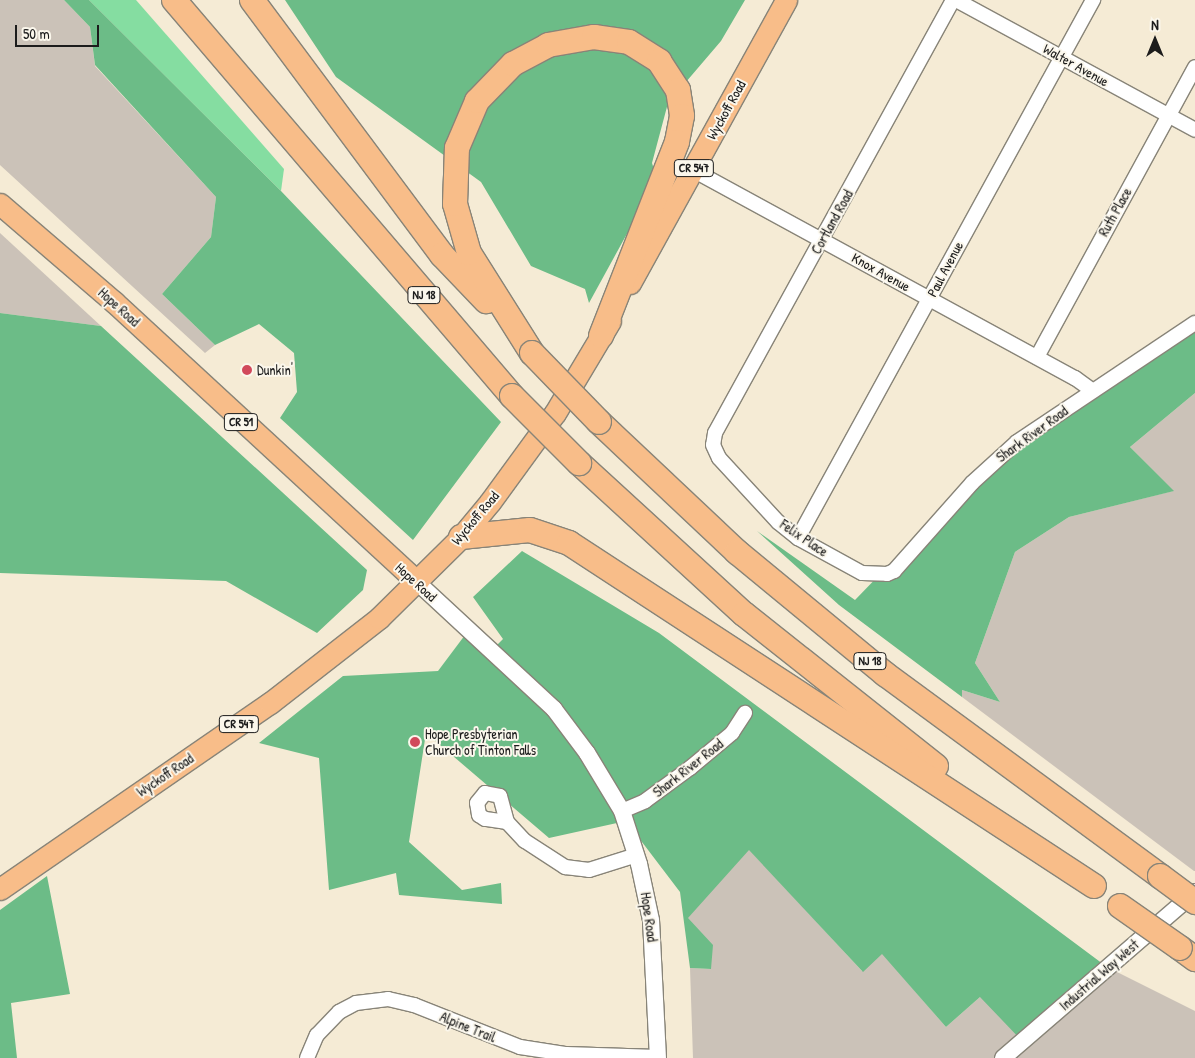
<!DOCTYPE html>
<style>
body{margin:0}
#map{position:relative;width:1195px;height:1058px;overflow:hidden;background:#f5ebd5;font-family:"Patrick Hand",sans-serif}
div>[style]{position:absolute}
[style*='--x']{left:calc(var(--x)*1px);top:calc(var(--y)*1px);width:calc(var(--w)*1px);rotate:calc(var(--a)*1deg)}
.industrial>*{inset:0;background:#cbc2b8}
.green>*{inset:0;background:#85dda1}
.forest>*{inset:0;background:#6cbc87}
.roads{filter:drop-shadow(1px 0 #888478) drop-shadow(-1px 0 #888478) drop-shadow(0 1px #888478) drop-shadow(0 -1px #888478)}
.minor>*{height:14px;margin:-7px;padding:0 7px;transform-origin:7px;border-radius:7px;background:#fff}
.tertiary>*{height:16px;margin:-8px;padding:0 8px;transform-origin:8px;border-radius:8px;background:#fff}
.primary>*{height:21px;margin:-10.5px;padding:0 10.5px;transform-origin:10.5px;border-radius:10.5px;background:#f8bd89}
.motorway>*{height:24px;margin:-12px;padding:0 12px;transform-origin:12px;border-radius:12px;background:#f8bd89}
.bridges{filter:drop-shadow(1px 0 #888478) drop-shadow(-1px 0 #888478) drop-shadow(0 1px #888478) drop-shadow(0 -1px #888478)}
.motorway-bridge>*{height:24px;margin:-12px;padding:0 12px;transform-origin:12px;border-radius:12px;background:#f8bd89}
.dots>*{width:14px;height:14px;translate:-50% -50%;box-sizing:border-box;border:2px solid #fbf7ec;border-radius:50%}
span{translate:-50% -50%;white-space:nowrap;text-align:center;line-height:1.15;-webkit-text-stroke:4px #fbf7ec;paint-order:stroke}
.shield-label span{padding:1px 4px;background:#fbf7ec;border:1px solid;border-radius:4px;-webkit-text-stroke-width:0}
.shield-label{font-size:12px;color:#1c1c1c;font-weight:700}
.street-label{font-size:14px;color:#1c1c1c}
.poi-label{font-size:14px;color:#1c1c1c}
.left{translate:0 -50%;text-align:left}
.north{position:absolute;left:1130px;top:15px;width:50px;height:50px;-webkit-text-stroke:4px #fbf7ec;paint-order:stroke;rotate:0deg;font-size:14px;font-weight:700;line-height:20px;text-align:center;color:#1c1c1c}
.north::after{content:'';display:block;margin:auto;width:18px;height:22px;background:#1c1c1c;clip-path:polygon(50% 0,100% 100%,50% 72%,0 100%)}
.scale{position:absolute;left:15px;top:25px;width:84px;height:22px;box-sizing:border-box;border:2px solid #1c1c1c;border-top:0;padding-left:6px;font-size:15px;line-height:18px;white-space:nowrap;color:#1c1c1c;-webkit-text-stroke:4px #fbf7ec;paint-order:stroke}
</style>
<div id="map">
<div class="industrial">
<div style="clip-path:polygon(0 0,64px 0,90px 27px,95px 66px,216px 197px,211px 237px,162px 294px,215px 345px,205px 353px,0 165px)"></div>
<div style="clip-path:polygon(0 233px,101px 326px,0 313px)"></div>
<div style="clip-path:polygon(1195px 393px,1195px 871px,1194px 871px,962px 697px,962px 690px,1000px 702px,975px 663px,1015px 552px,1069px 517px,1173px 491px,1130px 447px)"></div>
<div style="clip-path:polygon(749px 849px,862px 971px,882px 953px,946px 1027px,980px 997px,1107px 967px,1195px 1011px,1195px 1058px,693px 1058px,690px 968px,711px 969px,687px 918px)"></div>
</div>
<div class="green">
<div style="clip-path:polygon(89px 0,136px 0,284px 169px,281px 191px)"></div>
</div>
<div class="forest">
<div style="clip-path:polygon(64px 0,89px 0,281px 191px,501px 422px,413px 540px,280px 418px,297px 392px,294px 353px,259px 324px,215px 345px,162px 294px,211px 237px,216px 197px,95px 65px,90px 27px)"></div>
<div style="clip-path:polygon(285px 0,745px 0,721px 41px,668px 103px,652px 163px,657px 179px,589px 303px,585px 289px,531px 266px,481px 182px,336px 77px)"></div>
<div style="clip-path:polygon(0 313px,101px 326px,367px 570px,363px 590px,317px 633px,226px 581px,0 573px)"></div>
<div style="clip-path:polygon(1195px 322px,1195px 393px,1130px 447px,1174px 491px,1069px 517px,1015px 552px,975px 663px,1000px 702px,962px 690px,962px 697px,839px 605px,757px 531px,855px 600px,979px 472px)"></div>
<div style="clip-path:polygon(522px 551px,659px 633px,1107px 967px,1024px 1043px,980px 997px,946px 1027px,882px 954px,863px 972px,749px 850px,688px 918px,713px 945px,711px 969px,690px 968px,680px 892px,626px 821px,549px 838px,426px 733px,409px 842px,462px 890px,501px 883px,502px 904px,399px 895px,396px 873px,329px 890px,319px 758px,259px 743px,343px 676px,438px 671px,468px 631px,492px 650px,503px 639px,473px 597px)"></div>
<div style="clip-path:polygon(47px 876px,70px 994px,11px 1003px,17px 1058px,0 1058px,0 910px)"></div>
</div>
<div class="roads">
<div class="minor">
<div style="--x:953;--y:0;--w:494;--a:118.8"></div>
<div style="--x:715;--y:433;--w:12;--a:99"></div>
<div style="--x:713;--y:445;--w:14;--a:65"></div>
<div style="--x:719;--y:458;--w:87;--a:47.3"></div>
<div style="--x:778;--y:522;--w:26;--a:39"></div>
<div style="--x:798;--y:538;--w:73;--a:28.7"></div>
<div style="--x:862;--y:573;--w:25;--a:2"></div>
<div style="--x:887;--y:574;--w:8;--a:-23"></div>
<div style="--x:894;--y:571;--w:118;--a:-48.4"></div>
<div style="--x:972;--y:483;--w:61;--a:-42.3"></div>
<div style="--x:1017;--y:442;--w:214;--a:-33.8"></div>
<div style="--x:956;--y:0;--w:272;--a:28.5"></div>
<div style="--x:693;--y:170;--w:435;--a:28.6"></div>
<div style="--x:1075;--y:378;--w:22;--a:36"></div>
<div style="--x:1037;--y:357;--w:330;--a:-61.4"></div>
<div style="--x:798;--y:538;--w:614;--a:-61.26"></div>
<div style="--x:485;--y:793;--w:15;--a:11"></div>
<div style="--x:500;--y:796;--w:27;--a:75"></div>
<div style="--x:507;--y:822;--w:22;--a:-172"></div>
<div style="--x:485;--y:819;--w:7;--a:-146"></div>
<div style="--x:479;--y:815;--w:12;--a:-99"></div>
<div style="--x:477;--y:803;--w:13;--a:-51"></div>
<div style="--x:622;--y:811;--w:25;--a:-23"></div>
<div style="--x:645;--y:801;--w:56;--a:-36.3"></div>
<div style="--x:690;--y:768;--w:55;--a:-39.8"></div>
<div style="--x:732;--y:733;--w:24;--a:-57"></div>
<div style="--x:507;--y:822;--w:26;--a:47"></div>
<div style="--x:525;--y:841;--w:48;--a:33"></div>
<div style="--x:565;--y:867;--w:24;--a:7"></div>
<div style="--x:589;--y:870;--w:50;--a:-17.4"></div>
<div style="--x:307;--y:1058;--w:25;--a:-67"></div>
<div style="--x:317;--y:1035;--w:32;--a:-46"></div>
<div style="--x:339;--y:1012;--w:19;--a:-28"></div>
<div style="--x:356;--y:1003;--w:32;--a:-7"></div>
<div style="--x:388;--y:999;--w:27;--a:13"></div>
<div style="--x:414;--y:1005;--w:114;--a:21.6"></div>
<div style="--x:520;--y:1047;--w:47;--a:8.7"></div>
<div style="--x:566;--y:1054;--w:92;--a:1.9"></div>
</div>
<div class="tertiary">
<div style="--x:417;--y:582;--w:187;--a:42.8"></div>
<div style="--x:554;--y:709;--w:55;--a:53.1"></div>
<div style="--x:587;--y:753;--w:68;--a:58.9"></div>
<div style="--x:622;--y:811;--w:56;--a:72.2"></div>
<div style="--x:639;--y:864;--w:57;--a:77.9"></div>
<div style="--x:651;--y:920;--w:138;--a:87.1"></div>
<div style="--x:1003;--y:1058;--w:254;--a:-40.8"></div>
</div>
<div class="primary">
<div style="--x:0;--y:204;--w:150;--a:40.7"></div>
<div style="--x:114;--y:302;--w:413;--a:42.7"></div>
<div style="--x:630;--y:283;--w:323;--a:-61.1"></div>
<div style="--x:0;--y:889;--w:328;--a:-34.6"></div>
<div style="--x:270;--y:703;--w:138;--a:-37.9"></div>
<div style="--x:379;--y:618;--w:115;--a:-44.6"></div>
<div style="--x:461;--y:537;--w:45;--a:-50.4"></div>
<div style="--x:490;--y:502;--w:110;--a:-53.9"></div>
<div style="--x:555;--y:413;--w:107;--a:-59.1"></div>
</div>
<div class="motorway">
<div style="--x:174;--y:0;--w:521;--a:49.52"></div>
<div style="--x:252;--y:0;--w:318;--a:53.3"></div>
<div style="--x:442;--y:255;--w:64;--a:46.3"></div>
<div style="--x:532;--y:353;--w:118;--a:-122.2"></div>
<div style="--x:469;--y:253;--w:51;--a:-105.9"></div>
<div style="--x:455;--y:204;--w:56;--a:-88"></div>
<div style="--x:457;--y:148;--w:51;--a:-66.9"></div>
<div style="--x:477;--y:101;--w:52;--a:-45.8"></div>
<div style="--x:513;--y:64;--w:40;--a:-28"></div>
<div style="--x:548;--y:45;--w:47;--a:-9.9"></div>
<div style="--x:594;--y:37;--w:35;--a:8"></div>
<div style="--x:629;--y:42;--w:36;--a:32"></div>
<div style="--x:659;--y:61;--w:35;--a:57"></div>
<div style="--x:678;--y:90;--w:26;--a:81"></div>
<div style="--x:682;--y:116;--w:26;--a:101"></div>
<div style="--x:677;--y:142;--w:208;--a:111.4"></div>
<div style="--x:599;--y:422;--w:190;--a:43.3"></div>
<div style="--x:737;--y:552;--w:192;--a:39.5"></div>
<div style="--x:885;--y:674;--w:341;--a:36.3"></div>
<div style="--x:579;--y:463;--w:224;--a:42.5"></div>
<div style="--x:744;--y:614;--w:245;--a:38.4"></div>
<div style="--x:461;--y:537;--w:69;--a:-5.8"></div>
<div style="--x:530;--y:530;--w:41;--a:18.4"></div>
<div style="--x:569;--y:543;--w:627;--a:33.16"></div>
<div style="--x:1180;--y:948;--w:19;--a:36"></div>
</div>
</div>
<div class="bridges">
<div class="motorway-bridge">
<div style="--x:532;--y:353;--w:96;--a:45.8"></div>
<div style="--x:512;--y:396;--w:95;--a:45"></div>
<div style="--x:1160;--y:876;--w:44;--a:36.6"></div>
<div style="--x:1120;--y:906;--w:73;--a:35"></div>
</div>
</div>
<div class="dots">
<div style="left:247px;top:370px;background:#d1495b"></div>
<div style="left:415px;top:742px;background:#d1495b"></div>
</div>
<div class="shield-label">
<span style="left:694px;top:168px">CR 547</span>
<span style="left:424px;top:295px">NJ 18</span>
<span style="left:241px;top:422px">CR 51</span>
<span style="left:870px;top:661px">NJ 18</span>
<span style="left:239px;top:724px">CR 547</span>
</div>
<div class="street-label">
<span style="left:1076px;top:65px;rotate:29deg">Walter Avenue</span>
<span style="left:726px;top:110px;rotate:-61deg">Wyckoff Road</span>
<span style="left:1115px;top:212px;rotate:-61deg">Ruth Place</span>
<span style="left:832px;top:222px;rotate:-61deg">Cortland Road</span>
<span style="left:945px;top:269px;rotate:-62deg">Paul Avenue</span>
<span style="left:881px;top:272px;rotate:29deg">Knox Avenue</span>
<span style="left:119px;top:307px;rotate:42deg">Hope Road</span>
<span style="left:1032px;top:434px;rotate:-36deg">Shark River Road</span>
<span style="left:475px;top:518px;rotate:-50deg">Wyckoff Road</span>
<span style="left:804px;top:538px;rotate:34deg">Felix Place</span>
<span style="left:416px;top:582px;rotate:42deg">Hope Road</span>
<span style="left:688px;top:768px;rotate:-38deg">Shark River Road</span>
<span style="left:165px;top:775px;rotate:-34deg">Wyckoff Road</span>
<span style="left:649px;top:917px;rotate:82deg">Hope Road</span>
<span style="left:1099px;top:975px;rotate:-41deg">Industrial Way West</span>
<span style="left:468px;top:1027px;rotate:22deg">Alpine Trail</span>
</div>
<div class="poi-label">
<span class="left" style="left:257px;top:370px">Dunkin'</span>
<span class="left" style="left:425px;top:742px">Hope Presbyterian<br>Church of Tinton Falls</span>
</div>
<div class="north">N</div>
<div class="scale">50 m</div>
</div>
